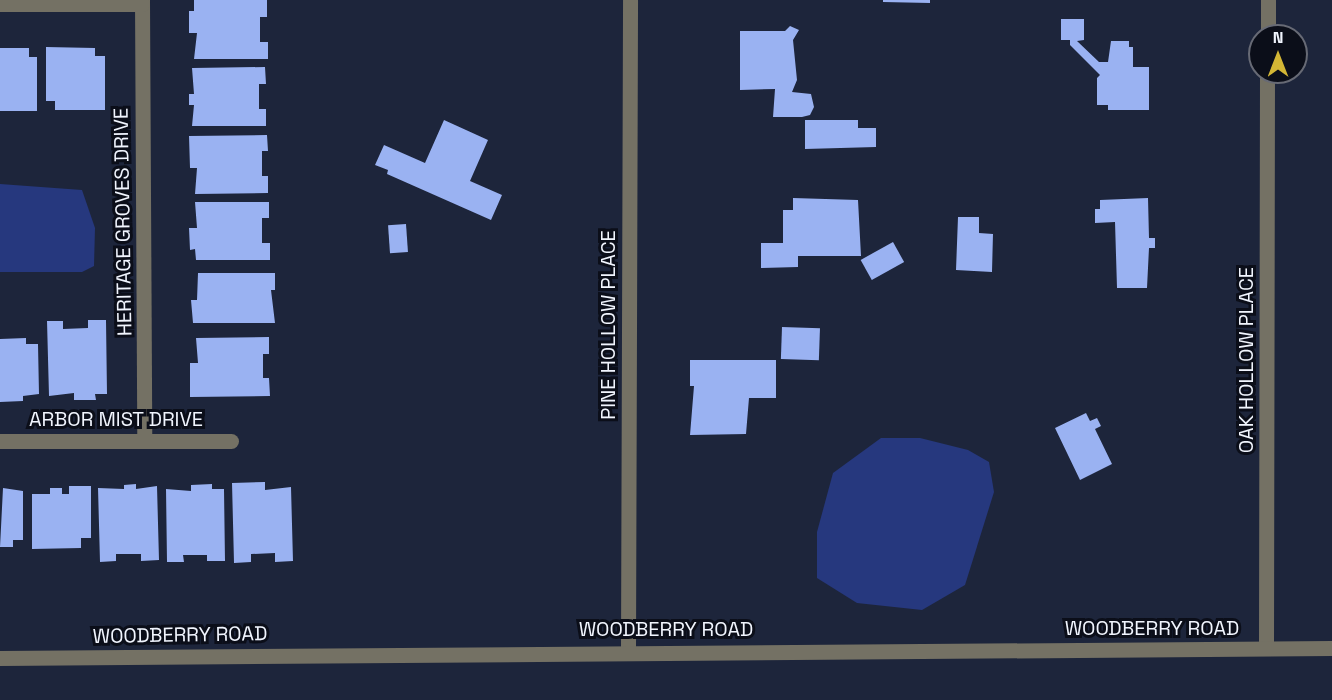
<!DOCTYPE html>
<style>
body{margin:0}
#map{position:relative;width:1332px;height:700px;overflow:hidden;background:#1d253b;font-family:"Space Grotesk",sans-serif}
div>[style]{position:absolute}
[style*='--x']{left:calc(var(--x)*1px);top:calc(var(--y)*1px);width:calc(var(--w)*1px);rotate:calc(var(--a)*1deg)}
.water>*{inset:0;background:#26387e}
.building>*{inset:0;background:#9ab2f2;transform-origin:0 0}
.minor>*{height:15px;margin:-7.5px;padding:0 7.5px;transform-origin:7.5px;border-radius:7.5px;background:#747164}
.tertiary>*{height:15px;margin:-7.5px;padding:0 7.5px;transform-origin:7.5px;border-radius:7.5px;background:#747164}
span{translate:-50% -50%;white-space:nowrap;text-align:center;line-height:1.15;-webkit-text-stroke:6px #0b0e19;paint-order:stroke}
.street-label{font-size:20px;color:#f1f5fe}
.north{position:absolute;left:1248px;top:24px;width:60px;height:60px;box-sizing:border-box;background:#0b0e19;border:2px solid #676a75;border-radius:50%;rotate:0deg;font-size:16px;font-weight:700;line-height:24px;text-align:center;color:#f1f5fe}
.north::after{content:'';display:block;margin:auto;width:21px;height:27px;background:#d3b635;clip-path:polygon(50% 0,100% 100%,50% 72%,0 100%)}
</style>
<div id="map">
<div class="water">
<div style="clip-path:polygon(0 184px,82px 190px,95px 228px,94px 266px,82px 272px,0 272px)"></div>
<div style="clip-path:polygon(881px 438px,920px 438px,968px 450px,989px 462px,994px 492px,965px 585px,922px 610px,857px 603px,817px 578px,817px 532px,833px 473px)"></div>
</div>
<div class="building">
<div style="clip-path:polygon(194px 0,267px 0,267px 17px,260px 17px,260px 42px,268px 42px,268px 59px,194px 59px,197px 33px,189px 33px,189px 11px,194px 11px)"></div>
<div style="clip-path:polygon(883px 0,930px 0,930px 3px,883px 2px)"></div>
<div style="clip-path:polygon(1061px 19px,1084px 19px,1084px 40px,1077px 41px,1099px 62px,1108px 62px,1111px 41px,1129px 41px,1129px 47px,1133px 47px,1133px 67px,1149px 67px,1149px 110px,1108px 110px,1108px 105px,1097px 105px,1097px 78px,1100px 75px,1070px 45px,1070px 40px,1061px 40px)"></div>
<div style="clip-path:polygon(790px 26px,799px 30px,793px 40px,797px 80px,792px 92px,811px 94px,814px 107px,810px 115px,802px 117px,773px 117px,775px 89px,740px 90px,740px 31px,785px 31px)"></div>
<div style="clip-path:polygon(46px 47px,95px 48px,95px 56px,105px 56px,105px 110px,55px 110px,55px 101px,46px 101px)"></div>
<div style="clip-path:polygon(0 48px,29px 48px,29px 57px,37px 57px,37px 111px,0 111px)"></div>
<div style="clip-path:polygon(265px 67px,266px 84px,259px 84px,259px 109px,266px 109px,266px 126px,192px 126px,194px 105px,189px 105px,189px 94px,194px 94px,192px 68px)"></div>
<div style="clip-path:polygon(444px 120px,488px 140px,470px 181px,502px 195px,491px 220px,387px 174px,388px 170px,375px 165px,384px 145px,425px 163px)"></div>
<div style="clip-path:polygon(805px 120px,858px 120px,858px 128px,876px 128px,876px 147px,805px 149px)"></div>
<div style="clip-path:polygon(267px 135px,268px 151px,262px 151px,262px 176px,268px 176px,268px 193px,195px 194px,197px 168px,190px 168px,189px 136px)"></div>
<div style="clip-path:polygon(793px 198px,858px 200px,861px 256px,798px 256px,798px 267px,761px 268px,761px 243px,783px 243px,783px 210px,793px 210px)"></div>
<div style="clip-path:polygon(1148px 198px,1149px 238px,1155px 238px,1155px 248px,1149px 248px,1147px 288px,1117px 288px,1115px 222px,1095px 223px,1095px 209px,1100px 209px,1100px 200px)"></div>
<div style="clip-path:polygon(195px 202px,269px 202px,269px 218px,262px 218px,262px 243px,270px 243px,270px 260px,196px 260px,195px 249px,190px 250px,189px 228px,197px 228px)"></div>
<div style="clip-path:polygon(958px 217px,979px 217px,979px 233px,993px 234px,992px 272px,956px 270px)"></div>
<div style="left:406px;top:224px;width:28px;height:18px;rotate:86deg"></div>
<div style="left:893px;top:242px;width:23px;height:37px;rotate:61deg"></div>
<div style="clip-path:polygon(198px 273px,275px 273px,275px 290px,271px 290px,275px 323px,193px 323px,191px 300px,197px 300px)"></div>
<div style="clip-path:polygon(88px 320px,106px 320px,107px 394px,95px 394px,96px 400px,74px 400px,74px 393px,49px 396px,47px 321px,63px 321px,63px 329px,88px 328px)"></div>
<div style="left:782px;top:327px;width:38px;height:32px;rotate:2deg"></div>
<div style="clip-path:polygon(269px 337px,269px 354px,263px 354px,263px 378px,269px 378px,270px 396px,190px 397px,190px 363px,198px 363px,196px 338px)"></div>
<div style="clip-path:polygon(26px 338px,26px 344px,38px 344px,39px 394px,23px 396px,23px 401px,0 402px,0 339px)"></div>
<div style="clip-path:polygon(690px 360px,776px 360px,776px 398px,749px 398px,746px 434px,690px 435px,694px 386px,690px 386px)"></div>
<div style="clip-path:polygon(1086px 413px,1090px 421px,1097px 418px,1101px 426px,1095px 429px,1112px 464px,1080px 480px,1055px 428px)"></div>
<div style="clip-path:polygon(265px 482px,265px 490px,291px 487px,293px 561px,275px 562px,275px 553px,251px 554px,251px 562px,234px 563px,232px 483px)"></div>
<div style="clip-path:polygon(136px 484px,136px 489px,157px 486px,159px 560px,141px 561px,141px 554px,116px 554px,116px 561px,100px 562px,98px 488px,124px 489px,124px 485px)"></div>
<div style="clip-path:polygon(212px 484px,212px 489px,224px 489px,225px 561px,207px 561px,207px 555px,183px 555px,184px 562px,167px 562px,166px 489px,191px 491px,191px 485px)"></div>
<div style="clip-path:polygon(69px 486px,91px 486px,91px 538px,81px 538px,81px 548px,32px 549px,32px 494px,50px 494px,50px 488px,62px 488px,62px 494px,69px 494px)"></div>
<div style="clip-path:polygon(3px 488px,23px 491px,23px 540px,13px 540px,13px 547px,0 547px)"></div>
</div>
<div class="minor">
<div style="--x:142;--y:0;--w:439;--a:89.7"></div>
<div style="--x:0;--y:4;--w:142;--a:0"></div>
<div style="--x:1268;--y:36;--w:36;--a:-90"></div>
<div style="--x:0;--y:441;--w:231;--a:0"></div>
<div style="--x:1266;--y:648;--w:576;--a:-89.9"></div>
<div style="--x:628;--y:650;--w:650;--a:-89.82"></div>
</div>
<div class="tertiary">
<div style="--x:0;--y:658;--w:1332;--a:-0.43"></div>
</div>
<div class="street-label">
<span style="left:123px;top:222px;rotate:-91deg">HERITAGE GROVES DRIVE</span>
<span style="left:608px;top:325px;rotate:-90deg">PINE HOLLOW PLACE</span>
<span style="left:1246px;top:360px;rotate:-90deg">OAK HOLLOW PLACE</span>
<span style="left:116px;top:419px">ARBOR MIST DRIVE</span>
<span style="left:1152px;top:628px">WOODBERRY ROAD</span>
<span style="left:666px;top:629px">WOODBERRY ROAD</span>
<span style="left:180px;top:635px;rotate:-1deg">WOODBERRY ROAD</span>
</div>
<div class="north">N</div>
</div>
